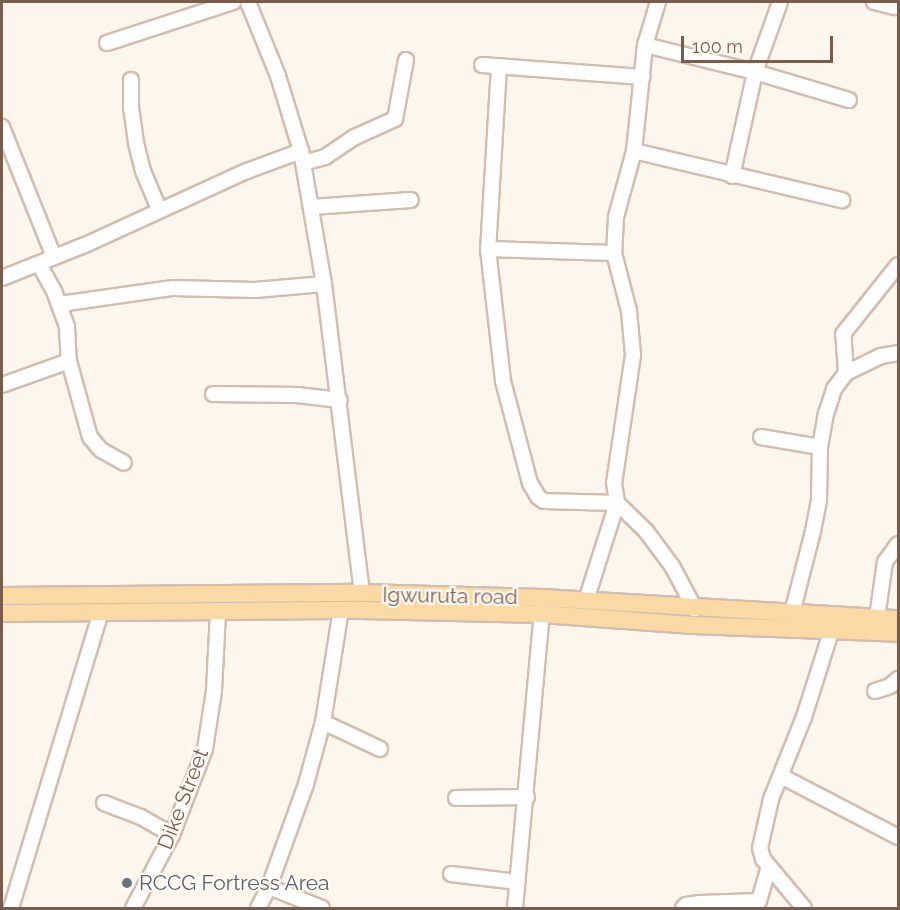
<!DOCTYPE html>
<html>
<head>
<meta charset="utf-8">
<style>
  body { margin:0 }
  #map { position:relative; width:900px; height:910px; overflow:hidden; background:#fdf6ec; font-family:Raleway,sans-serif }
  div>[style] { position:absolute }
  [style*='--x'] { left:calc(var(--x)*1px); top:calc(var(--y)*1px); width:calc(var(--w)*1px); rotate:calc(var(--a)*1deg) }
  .roads { filter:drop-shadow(2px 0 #d1beb0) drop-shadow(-2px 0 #d1beb0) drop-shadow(0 2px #d1beb0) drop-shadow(0 -2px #d1beb0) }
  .minor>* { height:14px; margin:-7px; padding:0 7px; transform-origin:7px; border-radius:7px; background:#fff }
  .major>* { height:16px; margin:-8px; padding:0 8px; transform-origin:8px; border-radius:8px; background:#fbd9a5 }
  .dots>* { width:16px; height:16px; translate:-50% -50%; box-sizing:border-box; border:3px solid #fffaf3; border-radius:50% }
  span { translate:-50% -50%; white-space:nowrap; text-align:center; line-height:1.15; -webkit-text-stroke:4.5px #fffaf3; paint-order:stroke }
  .street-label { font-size:21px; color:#7a5c4d }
  .worship-label { font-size:21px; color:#5b616d }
  .left { translate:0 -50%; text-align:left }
  .frame { position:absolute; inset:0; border:3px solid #7a5c4d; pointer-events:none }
  .scale { position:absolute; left:681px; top:36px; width:152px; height:27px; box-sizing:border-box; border:3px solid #7a5c4d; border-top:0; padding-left:8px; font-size:18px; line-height:21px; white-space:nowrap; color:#7a5c4d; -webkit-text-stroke:4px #fffaf3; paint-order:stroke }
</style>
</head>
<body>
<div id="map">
  <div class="roads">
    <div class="minor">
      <div style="--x:248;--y:2;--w:80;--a:67.9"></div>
      <div style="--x:278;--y:76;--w:78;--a:73"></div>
      <div style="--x:301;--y:151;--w:135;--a:80.2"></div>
      <div style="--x:324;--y:284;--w:311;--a:83"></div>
      <div style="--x:658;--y:2;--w:45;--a:106.8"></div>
      <div style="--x:645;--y:45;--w:107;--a:95.9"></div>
      <div style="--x:634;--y:151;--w:68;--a:105.3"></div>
      <div style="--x:616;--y:217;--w:36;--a:93"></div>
      <div style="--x:614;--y:253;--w:60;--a:75.5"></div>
      <div style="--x:629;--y:311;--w:44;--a:84.8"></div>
      <div style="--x:633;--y:355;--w:129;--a:98.4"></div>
      <div style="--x:614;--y:483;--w:20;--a:81"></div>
      <div style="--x:617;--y:503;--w:40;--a:44"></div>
      <div style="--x:646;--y:531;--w:44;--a:53.4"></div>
      <div style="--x:672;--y:566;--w:49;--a:61.9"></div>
      <div style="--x:874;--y:2;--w:21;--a:14"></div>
      <div style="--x:107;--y:43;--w:133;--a:-18"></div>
      <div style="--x:645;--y:45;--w:113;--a:13.8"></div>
      <div style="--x:755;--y:72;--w:98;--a:16.6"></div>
      <div style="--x:482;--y:65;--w:161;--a:4.3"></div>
      <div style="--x:499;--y:66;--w:183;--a:93.4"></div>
      <div style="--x:488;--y:249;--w:133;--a:83.5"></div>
      <div style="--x:503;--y:381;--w:106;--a:75.2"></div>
      <div style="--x:530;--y:483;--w:16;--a:60"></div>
      <div style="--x:538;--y:497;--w:7;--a:34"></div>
      <div style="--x:544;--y:501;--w:73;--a:1.6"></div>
      <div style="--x:617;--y:503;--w:103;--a:107.6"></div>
      <div style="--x:131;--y:80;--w:27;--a:90"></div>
      <div style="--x:131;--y:107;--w:36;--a:82"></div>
      <div style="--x:136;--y:143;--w:29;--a:76"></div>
      <div style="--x:143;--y:171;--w:41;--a:67.2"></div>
      <div style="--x:2;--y:127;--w:140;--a:68.2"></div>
      <div style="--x:634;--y:151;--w:214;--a:13.3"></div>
      <div style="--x:303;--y:163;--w:23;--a:-15"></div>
      <div style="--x:325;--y:157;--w:36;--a:-34"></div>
      <div style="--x:355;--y:137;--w:44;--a:-24.2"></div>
      <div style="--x:395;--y:119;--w:60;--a:-79.4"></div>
      <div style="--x:732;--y:176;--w:107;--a:-77.5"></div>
      <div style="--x:755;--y:72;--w:74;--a:-70.3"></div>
      <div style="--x:311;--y:207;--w:100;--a:-4"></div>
      <div style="--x:488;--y:249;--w:126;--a:1.8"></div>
      <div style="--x:39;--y:264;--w:31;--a:61"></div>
      <div style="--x:54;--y:291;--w:38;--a:70"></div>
      <div style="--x:67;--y:327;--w:34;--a:87"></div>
      <div style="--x:69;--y:361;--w:79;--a:74.6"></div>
      <div style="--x:90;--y:437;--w:17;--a:50"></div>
      <div style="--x:101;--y:450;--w:26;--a:29"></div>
      <div style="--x:2;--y:278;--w:89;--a:-21.7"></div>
      <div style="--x:85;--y:245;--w:178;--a:-24.6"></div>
      <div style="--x:247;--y:171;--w:58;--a:-20.3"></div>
      <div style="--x:60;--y:304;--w:114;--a:-8.1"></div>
      <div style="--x:173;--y:288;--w:82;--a:1.4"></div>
      <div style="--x:255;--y:290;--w:69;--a:-5"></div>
      <div style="--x:846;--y:373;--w:39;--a:-94"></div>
      <div style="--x:843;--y:334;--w:88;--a:-51.4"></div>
      <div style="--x:2;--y:385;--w:71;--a:-19.7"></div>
      <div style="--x:213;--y:394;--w:84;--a:0.7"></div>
      <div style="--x:297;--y:395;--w:43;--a:6.6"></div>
      <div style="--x:761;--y:437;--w:60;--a:9.6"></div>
      <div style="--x:792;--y:613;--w:85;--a:-75.6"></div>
      <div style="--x:813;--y:531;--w:32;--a:-79"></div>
      <div style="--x:819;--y:500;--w:53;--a:-88.9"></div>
      <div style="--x:820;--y:447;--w:34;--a:-80"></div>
      <div style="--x:826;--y:414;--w:26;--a:-72"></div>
      <div style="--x:834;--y:389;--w:20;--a:-53"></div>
      <div style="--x:846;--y:373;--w:39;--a:-26"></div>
      <div style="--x:881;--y:356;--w:17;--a:-10"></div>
      <div style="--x:877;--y:618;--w:57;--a:-81.9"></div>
      <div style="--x:885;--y:562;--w:22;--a:-54"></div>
      <div style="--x:875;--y:691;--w:16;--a:-18"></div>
      <div style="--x:890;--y:686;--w:11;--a:-41"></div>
      <div style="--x:323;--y:722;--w:63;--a:25.3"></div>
      <div style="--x:781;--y:776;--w:132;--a:27.5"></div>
      <div style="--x:456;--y:798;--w:71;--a:-0.8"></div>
      <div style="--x:104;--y:803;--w:40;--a:21"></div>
      <div style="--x:141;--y:817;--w:36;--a:30"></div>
      <div style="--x:451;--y:874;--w:67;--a:6.8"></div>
      <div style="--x:269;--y:887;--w:57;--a:21.6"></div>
      <div style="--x:11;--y:908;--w:309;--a:-73.1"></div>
      <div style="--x:133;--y:908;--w:83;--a:-61.9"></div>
      <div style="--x:172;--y:835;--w:92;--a:-69"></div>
      <div style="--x:205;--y:749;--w:59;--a:-81.2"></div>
      <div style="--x:214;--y:691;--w:80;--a:-87.1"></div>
      <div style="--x:258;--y:908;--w:24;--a:-62"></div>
      <div style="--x:269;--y:887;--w:109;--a:-70.2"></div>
      <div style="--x:306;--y:784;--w:64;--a:-74.7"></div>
      <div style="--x:323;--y:722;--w:113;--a:-80.9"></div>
      <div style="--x:515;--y:908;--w:295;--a:-84.8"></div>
      <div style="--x:683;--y:908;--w:4;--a:-45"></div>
      <div style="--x:686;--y:905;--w:14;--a:-8"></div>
      <div style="--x:700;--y:903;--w:59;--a:-1.9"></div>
      <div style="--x:759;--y:901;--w:36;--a:-74"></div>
      <div style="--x:804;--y:908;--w:64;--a:-129.9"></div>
      <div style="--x:763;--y:859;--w:11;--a:-105"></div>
      <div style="--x:760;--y:848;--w:50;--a:-77.3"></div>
      <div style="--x:771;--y:799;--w:88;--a:-68.1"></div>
      <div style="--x:804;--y:717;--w:89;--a:-72.4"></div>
    </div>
    <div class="major">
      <div style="--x:2;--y:596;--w:360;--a:-0.5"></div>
      <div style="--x:362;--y:593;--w:181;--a:1.6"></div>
      <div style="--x:543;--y:598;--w:356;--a:3.4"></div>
      <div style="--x:2;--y:613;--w:360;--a:-0.5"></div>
      <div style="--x:362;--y:610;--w:180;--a:1.3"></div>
      <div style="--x:542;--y:614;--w:151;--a:4.2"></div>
      <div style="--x:693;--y:625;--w:205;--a:2.2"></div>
    </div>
  </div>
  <div class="dots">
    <div style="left:127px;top:883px;background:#6b7280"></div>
  </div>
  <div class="street-label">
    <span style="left:450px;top:596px;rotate:1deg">Igwuruta road</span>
    <span style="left:183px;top:799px;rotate:-69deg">Dike Street</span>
  </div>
  <div class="worship-label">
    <span class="left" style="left:139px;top:883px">RCCG Fortress Area</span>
  </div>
  <div class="frame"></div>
  <div class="scale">100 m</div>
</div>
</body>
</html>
